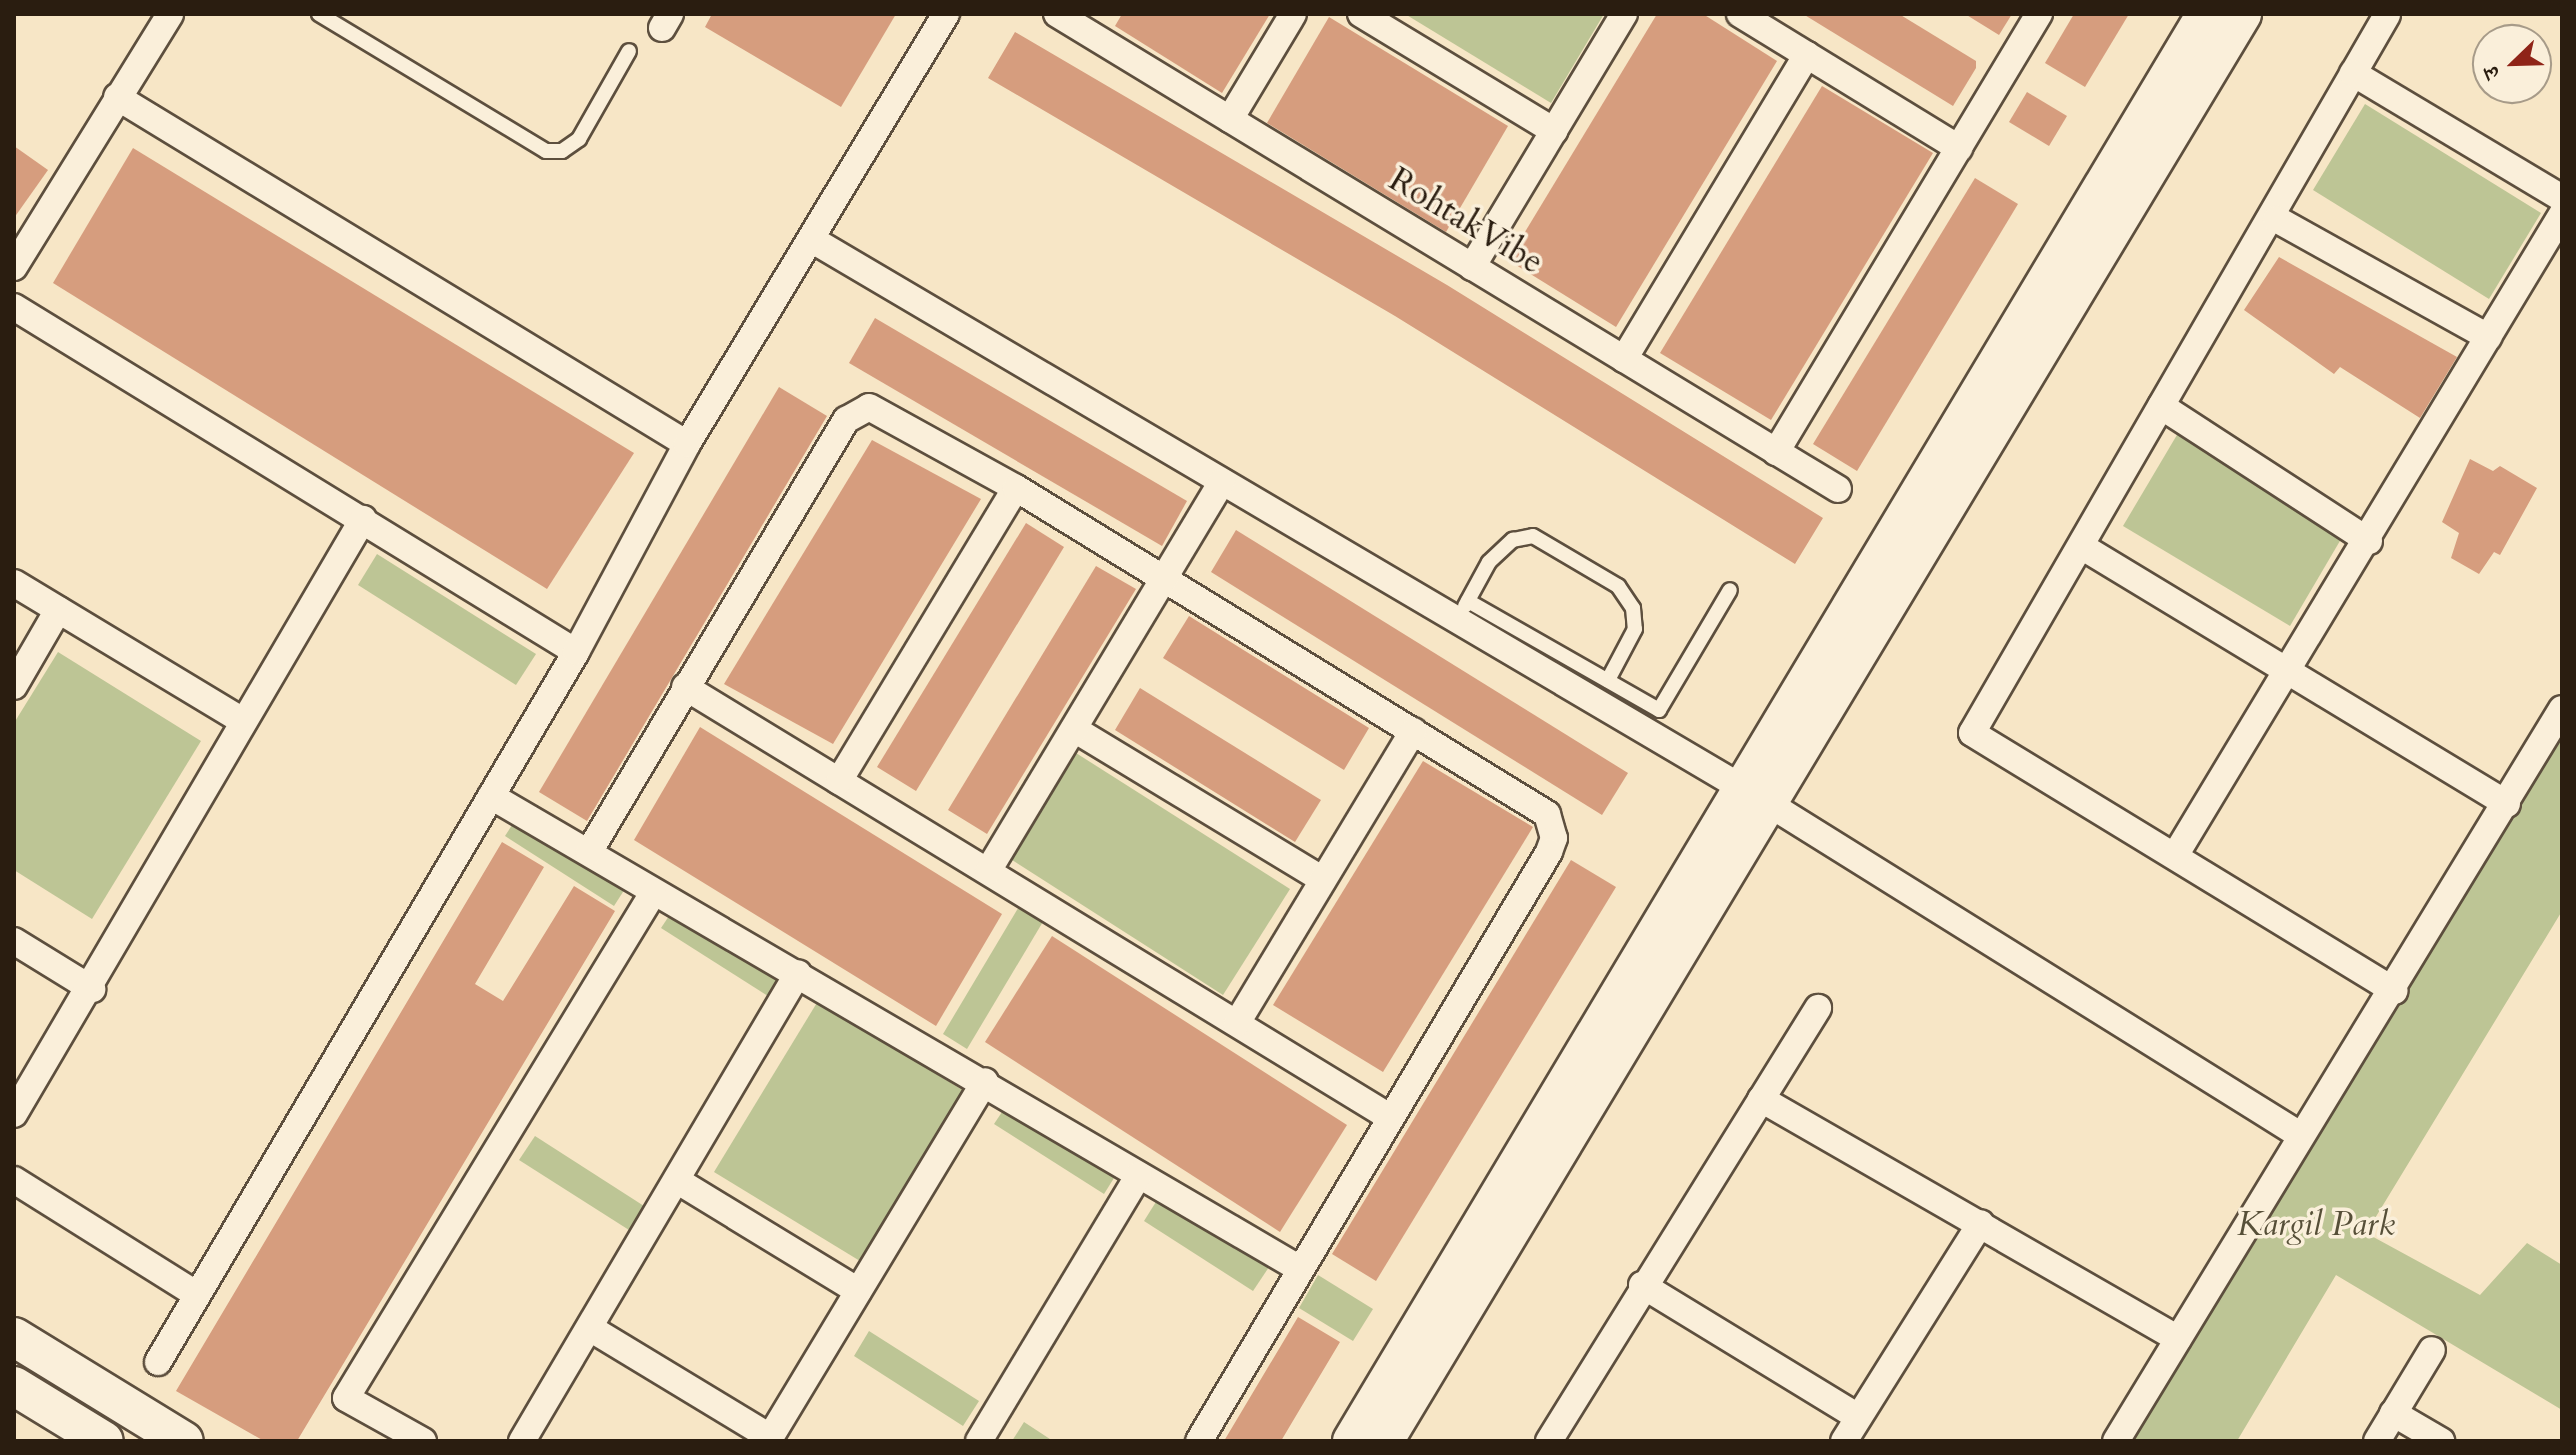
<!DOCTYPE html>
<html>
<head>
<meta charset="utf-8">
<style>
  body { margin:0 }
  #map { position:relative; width:2576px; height:1455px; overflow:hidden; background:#f7e6c6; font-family:Cardo,"Noto Serif Devanagari",serif }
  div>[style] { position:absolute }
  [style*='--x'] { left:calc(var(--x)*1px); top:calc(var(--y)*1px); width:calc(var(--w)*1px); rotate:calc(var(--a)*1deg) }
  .green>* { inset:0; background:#bdc595 }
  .building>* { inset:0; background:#d69d7e }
  .roads { filter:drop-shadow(2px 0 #5d4f3e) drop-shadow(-2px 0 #5d4f3e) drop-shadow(0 2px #5d4f3e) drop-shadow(0 -2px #5d4f3e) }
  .service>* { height:14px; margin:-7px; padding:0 7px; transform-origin:7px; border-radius:7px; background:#faefda }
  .minor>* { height:26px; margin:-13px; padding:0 13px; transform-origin:13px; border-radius:13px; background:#faefda }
  .secondary>* { height:38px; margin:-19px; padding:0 19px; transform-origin:19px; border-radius:19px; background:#faefda }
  span { translate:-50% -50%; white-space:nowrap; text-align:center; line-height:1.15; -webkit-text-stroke:7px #faefda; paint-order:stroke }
  .street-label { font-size:34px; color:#2a1d10 }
  .park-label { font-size:34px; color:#564f38; font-style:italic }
  .frame { position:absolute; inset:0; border:16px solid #2a1d10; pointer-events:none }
  .north { position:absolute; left:2472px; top:24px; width:80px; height:80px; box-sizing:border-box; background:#faefda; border:2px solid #a79b89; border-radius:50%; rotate:247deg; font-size:22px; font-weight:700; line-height:32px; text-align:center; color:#2a1d10 }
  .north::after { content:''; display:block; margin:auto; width:28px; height:36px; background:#8f2418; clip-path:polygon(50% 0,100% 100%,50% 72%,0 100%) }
</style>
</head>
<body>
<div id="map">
  <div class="green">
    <div style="clip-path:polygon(1405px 14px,1604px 14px,1551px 103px)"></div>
    <div style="clip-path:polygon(2365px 104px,2541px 213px,2489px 299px,2313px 190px)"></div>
    <div style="clip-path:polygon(2187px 418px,2354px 517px,2290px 626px,2123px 526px)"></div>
    <div style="clip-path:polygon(377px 554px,536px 654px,516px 685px,358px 585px)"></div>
    <div style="clip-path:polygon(58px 652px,201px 741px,92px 919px,14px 870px,14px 723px)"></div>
    <div style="clip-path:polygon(2562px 729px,2562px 911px,2366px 1233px,2480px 1295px,2527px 1243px,2562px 1265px,2562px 1410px,2336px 1275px,2237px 1441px,2122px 1441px)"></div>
    <div style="clip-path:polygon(1076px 753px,1290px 889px,1223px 995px,1009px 858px)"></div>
    <div style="clip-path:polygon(521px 811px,630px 881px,614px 906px,505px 836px)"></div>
    <div style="clip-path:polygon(677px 904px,786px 974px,771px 998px,661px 928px)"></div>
    <div style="clip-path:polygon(1020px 905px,1044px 920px,967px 1049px,943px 1034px)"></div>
    <div style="clip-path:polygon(818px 1001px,964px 1091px,860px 1261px,714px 1172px)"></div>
    <div style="clip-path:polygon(1010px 1100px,1119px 1170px,1104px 1194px,994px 1124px)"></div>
    <div style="clip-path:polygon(535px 1136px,644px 1206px,629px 1230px,519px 1160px)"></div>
    <div style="clip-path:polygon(1159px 1197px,1269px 1267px,1253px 1291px,1144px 1221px)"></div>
    <div style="clip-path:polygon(1318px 1275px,1373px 1309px,1353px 1341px,1299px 1308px)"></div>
    <div style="clip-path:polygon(869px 1331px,979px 1401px,963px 1426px,854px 1356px)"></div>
    <div style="clip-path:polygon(1024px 1422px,1053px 1441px,1012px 1441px)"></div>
  </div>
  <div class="building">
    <div style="clip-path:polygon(712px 14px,896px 14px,841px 107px,705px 27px)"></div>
    <div style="clip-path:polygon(1122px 14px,1270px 14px,1222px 93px,1115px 26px)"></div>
    <div style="clip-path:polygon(1657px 14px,1703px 14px,1777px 61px,1616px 327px,1508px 260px)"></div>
    <div style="clip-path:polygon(1803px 14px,1899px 14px,1976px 61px,1976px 68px,1953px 106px)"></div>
    <div style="clip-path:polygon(1965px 14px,2012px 14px,1999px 35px)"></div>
    <div style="clip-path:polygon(2074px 14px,2129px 14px,2085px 87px,2045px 63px)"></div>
    <div style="clip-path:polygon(1329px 17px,1508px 126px,1446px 232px,1267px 123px)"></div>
    <div style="clip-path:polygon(1015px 32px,1447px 285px,1823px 518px,1795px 564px,1395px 316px,988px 78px)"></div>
    <div style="clip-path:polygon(1822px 86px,1933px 153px,1771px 420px,1660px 353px)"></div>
    <div style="clip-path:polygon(2027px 92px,2067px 116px,2049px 146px,2009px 122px)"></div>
    <div style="clip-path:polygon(14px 146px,48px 170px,14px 218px)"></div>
    <div style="clip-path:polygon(133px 148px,634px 453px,547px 589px,53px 283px)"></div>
    <div style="clip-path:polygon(1975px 178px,2018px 204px,1857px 471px,1813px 444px)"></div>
    <div style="clip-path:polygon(2279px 257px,2457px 357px,2420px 418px,2340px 367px,2334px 374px,2244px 310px)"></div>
    <div style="clip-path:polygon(875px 318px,1187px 501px,1162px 546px,849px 363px)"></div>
    <div style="clip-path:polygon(779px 387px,827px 416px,587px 821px,539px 792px)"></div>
    <div style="clip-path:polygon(872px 440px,981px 499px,833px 744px,724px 684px)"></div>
    <div style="clip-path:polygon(2470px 459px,2493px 471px,2500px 466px,2537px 488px,2500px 555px,2494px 552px,2479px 574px,2451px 558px,2459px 533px,2442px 522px)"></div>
    <div style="clip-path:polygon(1026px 523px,1064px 547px,916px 791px,877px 767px)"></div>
    <div style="clip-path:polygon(1236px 530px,1628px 773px,1602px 815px,1211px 572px)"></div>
    <div style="clip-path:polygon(1096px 566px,1136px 589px,987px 834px,948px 810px)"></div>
    <div style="clip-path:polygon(1189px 616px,1369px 728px,1344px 770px,1163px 658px)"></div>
    <div style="clip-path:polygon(1140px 688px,1321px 800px,1295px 842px,1115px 730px)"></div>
    <div style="clip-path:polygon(700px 727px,1002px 914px,936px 1026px,634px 840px)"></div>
    <div style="clip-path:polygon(1423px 761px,1533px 827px,1383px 1072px,1273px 1005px)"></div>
    <div style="clip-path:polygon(502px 842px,544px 867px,475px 984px,503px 1001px,574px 886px,615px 911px,297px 1441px,264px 1441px,176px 1391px)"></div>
    <div style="clip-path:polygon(1571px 860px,1616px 887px,1376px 1281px,1332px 1254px)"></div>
    <div style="clip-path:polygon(1052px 936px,1347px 1125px,1280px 1232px,985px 1042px)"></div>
    <div style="clip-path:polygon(1298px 1317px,1340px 1342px,1303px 1404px,1281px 1441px,1224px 1441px)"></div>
  </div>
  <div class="roads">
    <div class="service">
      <div style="--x:319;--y:14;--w:265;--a:31.1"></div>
      <div style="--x:546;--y:151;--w:16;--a:0"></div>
      <div style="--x:562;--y:151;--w:21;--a:-35"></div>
      <div style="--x:579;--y:139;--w:101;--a:-60.4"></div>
      <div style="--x:1468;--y:601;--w:220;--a:29.7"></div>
      <div style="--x:1659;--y:710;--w:139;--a:-59.4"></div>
      <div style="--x:1465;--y:606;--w:50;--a:-61.4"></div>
      <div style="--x:1489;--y:562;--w:33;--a:-43"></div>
      <div style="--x:1513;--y:540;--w:20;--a:-11"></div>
      <div style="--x:1533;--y:536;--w:99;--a:30.5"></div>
      <div style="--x:1618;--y:586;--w:27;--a:56"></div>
      <div style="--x:1633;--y:608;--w:21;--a:85"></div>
      <div style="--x:1635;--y:629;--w:58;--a:117.9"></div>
    </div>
    <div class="minor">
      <div style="--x:1057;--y:14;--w:914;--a:31.31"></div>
      <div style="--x:1361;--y:14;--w:226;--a:31.2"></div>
      <div style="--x:1740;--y:14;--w:257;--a:31.5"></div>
      <div style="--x:2387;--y:15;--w:829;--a:120.03"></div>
      <div style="--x:1972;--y:733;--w:495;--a:31.4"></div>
      <div style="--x:662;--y:28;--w:16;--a:-60"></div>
      <div style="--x:2353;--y:73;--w:244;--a:30.9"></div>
      <div style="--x:117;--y:97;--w:667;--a:31.33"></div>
      <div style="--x:1230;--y:119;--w:122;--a:-59"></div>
      <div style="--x:2276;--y:219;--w:243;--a:29.1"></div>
      <div style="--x:811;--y:239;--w:1109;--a:30.52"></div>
      <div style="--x:1766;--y:802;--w:629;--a:31.95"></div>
      <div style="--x:14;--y:267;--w:297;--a:-58.3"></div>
      <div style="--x:1472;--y:267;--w:295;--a:-59"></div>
      <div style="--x:14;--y:307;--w:659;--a:31.54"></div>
      <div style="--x:1624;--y:359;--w:355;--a:-59"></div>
      <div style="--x:2161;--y:406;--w:248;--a:33"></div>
      <div style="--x:1776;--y:452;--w:511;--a:-59.02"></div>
      <div style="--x:2081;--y:546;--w:498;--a:31.2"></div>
      <div style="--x:14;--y:583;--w:267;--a:31.1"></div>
      <div style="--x:14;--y:686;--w:88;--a:-59.9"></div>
      <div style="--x:685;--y:687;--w:827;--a:31.4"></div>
      <div style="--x:1074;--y:729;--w:291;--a:31.2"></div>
      <div style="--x:839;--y:781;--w:342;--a:-58.9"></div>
      <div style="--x:491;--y:796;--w:937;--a:30.31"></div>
      <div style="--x:589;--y:852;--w:503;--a:-59.25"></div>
      <div style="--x:846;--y:420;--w:26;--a:-29"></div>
      <div style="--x:869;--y:407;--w:168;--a:28.9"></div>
      <div style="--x:1016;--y:488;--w:623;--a:31.55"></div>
      <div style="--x:1547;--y:814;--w:25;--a:74"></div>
      <div style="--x:1554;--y:838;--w:15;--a:110"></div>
      <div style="--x:1549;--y:852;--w:685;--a:120.72"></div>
      <div style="--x:2176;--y:854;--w:747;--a:-58.9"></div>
      <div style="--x:988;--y:871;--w:454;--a:-59"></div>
      <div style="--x:14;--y:941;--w:92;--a:31.6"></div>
      <div style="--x:1237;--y:1023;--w:341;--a:-58.9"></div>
      <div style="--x:1761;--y:1099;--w:481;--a:29.9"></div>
      <div style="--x:14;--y:1114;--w:690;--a:-59.61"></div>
      <div style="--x:14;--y:1180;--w:213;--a:32.1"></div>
      <div style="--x:678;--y:1181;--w:211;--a:31.4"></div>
      <div style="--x:1642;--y:1285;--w:253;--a:31.4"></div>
      <div style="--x:590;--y:1328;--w:210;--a:31.2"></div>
      <div style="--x:158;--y:1362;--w:824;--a:-59.51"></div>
      <div style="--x:576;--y:652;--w:236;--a:-61.9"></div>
      <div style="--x:687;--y:444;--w:502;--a:-58.94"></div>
      <div style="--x:2393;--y:1413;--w:56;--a:30.3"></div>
      <div style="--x:423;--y:1441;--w:88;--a:-150.8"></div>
      <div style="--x:346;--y:1398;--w:591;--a:-58.7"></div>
      <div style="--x:522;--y:1441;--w:543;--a:-59.47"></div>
      <div style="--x:768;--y:1441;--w:420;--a:-58.9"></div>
      <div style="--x:979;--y:1441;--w:310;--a:-59"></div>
      <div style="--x:1549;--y:1441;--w:510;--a:-58.15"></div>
      <div style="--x:1844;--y:1441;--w:257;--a:-57.9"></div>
      <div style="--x:2116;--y:1441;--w:857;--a:-58.65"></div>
      <div style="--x:2377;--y:1441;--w:106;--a:-58.9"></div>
    </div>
    <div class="secondary">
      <div style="--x:14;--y:1337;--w:199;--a:31.5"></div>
      <div style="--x:14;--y:1386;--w:105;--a:31.4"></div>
      <div style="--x:1352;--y:1441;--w:1663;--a:-59.1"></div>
      <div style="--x:1384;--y:1441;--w:1665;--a:-58.98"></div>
    </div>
  </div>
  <div class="street-label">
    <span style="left:1466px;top:221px;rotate:31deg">RohtakVibe</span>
  </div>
  <div class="park-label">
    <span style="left:2316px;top:1225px">Kargil Park</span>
  </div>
  <div class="frame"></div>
  <div class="north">उ</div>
</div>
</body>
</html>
